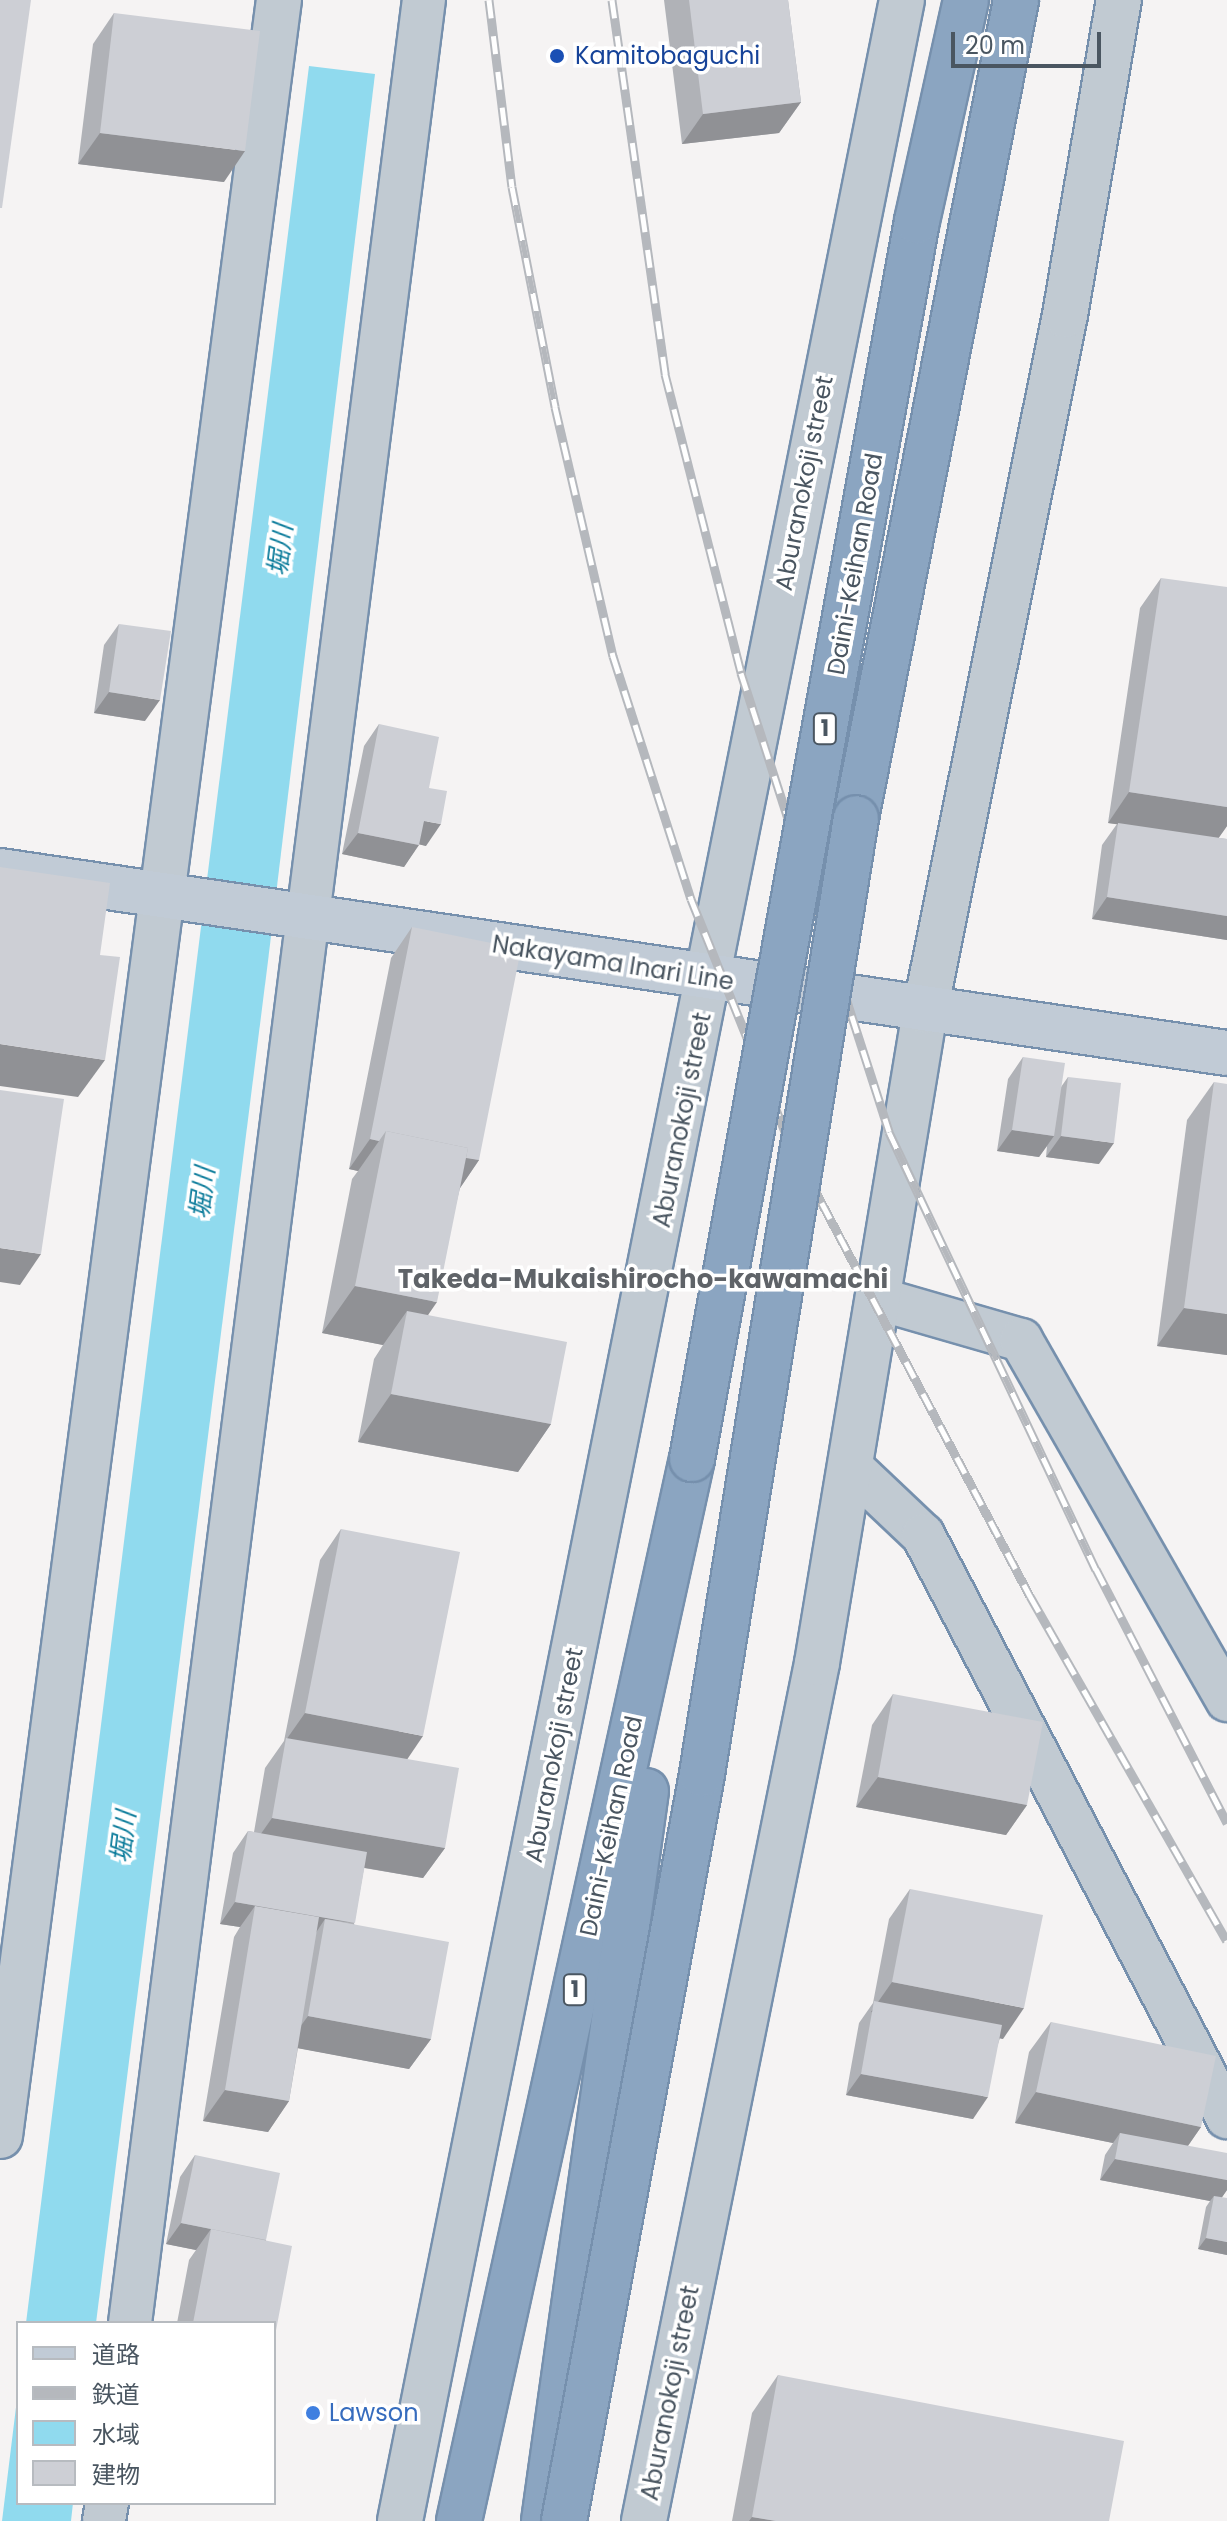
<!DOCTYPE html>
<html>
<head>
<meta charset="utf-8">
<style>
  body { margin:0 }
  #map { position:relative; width:1227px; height:2521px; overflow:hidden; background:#f5f3f3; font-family:Poppins,"Noto Sans JP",sans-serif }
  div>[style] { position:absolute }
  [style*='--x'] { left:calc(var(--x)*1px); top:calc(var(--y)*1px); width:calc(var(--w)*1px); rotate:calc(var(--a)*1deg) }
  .water>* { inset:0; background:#90daee }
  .roads { filter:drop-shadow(2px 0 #7690ad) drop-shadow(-2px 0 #7690ad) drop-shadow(0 2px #7690ad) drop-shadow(0 -2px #7690ad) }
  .minor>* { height:42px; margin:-21px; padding:0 21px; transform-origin:21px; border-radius:21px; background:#c1cad2 }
  .tertiary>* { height:44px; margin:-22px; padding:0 22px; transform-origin:22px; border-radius:22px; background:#c1cad2 }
  .secondary>* { height:44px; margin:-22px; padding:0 22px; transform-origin:22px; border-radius:22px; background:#c1cbd6 }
  .motorway>* { height:44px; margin:-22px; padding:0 22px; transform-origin:22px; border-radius:22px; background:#8ba5c1 }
  .rail>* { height:9px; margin-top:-4.5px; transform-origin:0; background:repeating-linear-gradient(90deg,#fff 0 18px,#b5b8bd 0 36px); box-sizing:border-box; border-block:2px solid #b5b8bd }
  .bridges { filter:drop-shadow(2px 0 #7690ad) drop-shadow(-2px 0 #7690ad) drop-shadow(0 2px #7690ad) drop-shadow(0 -2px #7690ad) }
  .motorway-bridge>* { height:44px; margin:-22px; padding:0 22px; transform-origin:22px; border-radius:22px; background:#8ba5c1 }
  .wall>* { inset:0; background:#b0b2b7 }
  .shaded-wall>* { inset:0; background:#909195 }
  .building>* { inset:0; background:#cdcfd5 }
  .dots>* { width:22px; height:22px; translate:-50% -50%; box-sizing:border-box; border:4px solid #fff; border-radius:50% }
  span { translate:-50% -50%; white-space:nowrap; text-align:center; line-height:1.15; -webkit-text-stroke:7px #fff; paint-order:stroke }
  .shield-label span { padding:2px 6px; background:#fff; border:2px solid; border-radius:6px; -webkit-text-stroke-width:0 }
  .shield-label { font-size:22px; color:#4a5661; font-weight:700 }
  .transit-label { font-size:24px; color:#164399 }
  .left { translate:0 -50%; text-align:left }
  .street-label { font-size:24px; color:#4a5661 }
  .shop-label { font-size:24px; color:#366cbe }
  .water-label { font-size:26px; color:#0c7c9b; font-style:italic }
  .neighbourhood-label { font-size:26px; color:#5f6368; font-weight:700 }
  .legend { position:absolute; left:16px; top:2321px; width:260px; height:184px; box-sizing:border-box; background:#fff; border:2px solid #b7bbc0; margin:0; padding:10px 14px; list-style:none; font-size:24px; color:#4a5661 }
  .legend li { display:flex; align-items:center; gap:16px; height:40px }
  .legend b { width:40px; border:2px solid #b7bbc0 }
  .scale { position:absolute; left:951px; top:32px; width:150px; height:36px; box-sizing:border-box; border:4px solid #4a5661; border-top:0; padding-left:10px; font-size:24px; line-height:28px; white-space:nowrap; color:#4a5661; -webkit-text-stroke:6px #fff; paint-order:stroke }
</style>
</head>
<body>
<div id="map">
  <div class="water">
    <div style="clip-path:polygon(309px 66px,375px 74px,268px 961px,96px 2323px,26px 2323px)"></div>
    <div style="clip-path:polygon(18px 2391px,18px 2503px,73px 2503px,71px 2521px,2px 2521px)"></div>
  </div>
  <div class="roads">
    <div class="minor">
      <div style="--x:879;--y:1299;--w:148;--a:16.1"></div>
      <div style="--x:1021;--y:1340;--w:415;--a:60.2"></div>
      <div style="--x:851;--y:1467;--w:99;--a:43.4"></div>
      <div style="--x:923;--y:1535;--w:657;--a:62.42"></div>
      <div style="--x:130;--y:2323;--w:2342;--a:-82.79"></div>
      <div style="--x:104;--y:2521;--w:18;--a:-81"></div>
    </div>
    <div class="tertiary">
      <div style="--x:0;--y:2136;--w:2154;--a:-82.56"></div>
      <div style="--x:400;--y:2521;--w:2570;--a:-78.74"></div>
      <div style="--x:644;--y:2521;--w:875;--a:-78.6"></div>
      <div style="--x:817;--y:1663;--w:661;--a:-80.59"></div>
      <div style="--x:925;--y:1011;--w:710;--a:-78.63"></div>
      <div style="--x:1065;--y:315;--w:320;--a:-80.3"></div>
    </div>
    <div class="secondary">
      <div style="--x:0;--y:871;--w:1240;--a:8.44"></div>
    </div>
    <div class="motorway">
      <div style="--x:856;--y:818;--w:834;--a:-78.93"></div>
      <div style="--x:459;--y:2521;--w:1087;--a:-77.63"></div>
      <div style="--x:544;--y:2521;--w:737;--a:-82.05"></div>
    </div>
  </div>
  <div class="rail">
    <div style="--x:489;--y:0;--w:188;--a:83"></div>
    <div style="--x:512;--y:187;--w:224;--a:78.9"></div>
    <div style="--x:555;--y:407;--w:256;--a:76.9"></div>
    <div style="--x:613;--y:656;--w:255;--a:72.2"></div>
    <div style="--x:691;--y:899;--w:259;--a:68"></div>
    <div style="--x:788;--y:1139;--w:517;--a:62.1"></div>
    <div style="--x:1030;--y:1596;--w:397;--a:60.3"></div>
    <div style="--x:612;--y:0;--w:378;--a:81.9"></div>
    <div style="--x:665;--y:374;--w:309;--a:75.7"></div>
    <div style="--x:741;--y:673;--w:482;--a:72.1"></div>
    <div style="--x:889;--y:1132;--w:484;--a:64.7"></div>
    <div style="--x:1096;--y:1569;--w:286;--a:62.7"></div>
  </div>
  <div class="bridges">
    <div class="motorway-bridge">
      <div style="--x:692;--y:1459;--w:1258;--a:-79.7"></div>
      <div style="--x:917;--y:221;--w:226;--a:-77.5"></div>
      <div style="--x:564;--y:2521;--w:760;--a:-79.53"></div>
      <div style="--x:702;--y:1774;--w:968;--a:-80.85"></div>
    </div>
  </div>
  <div class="wall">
    <div style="clip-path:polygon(664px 0,788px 0,801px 102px,779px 133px,682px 144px)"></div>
    <div style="clip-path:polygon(114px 13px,224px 182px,78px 164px,93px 44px)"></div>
    <div style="clip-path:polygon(1161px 578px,1227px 807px,1227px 826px,1218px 838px,1227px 839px,1227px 940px,1092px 919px,1102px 845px,1117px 824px,1108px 823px,1140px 608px)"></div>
    <div style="clip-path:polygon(119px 624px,145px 721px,94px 713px,104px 645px)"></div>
    <div style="clip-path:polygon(379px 724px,429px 788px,426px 846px,419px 844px,404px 867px,342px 854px,364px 746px)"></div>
    <div style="clip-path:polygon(412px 927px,479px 1160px,460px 1188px,428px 1315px,551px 1424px,518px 1472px,358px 1442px,374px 1359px,383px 1345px,322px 1333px,352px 1179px,358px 1171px,349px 1169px,391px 958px)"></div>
    <div style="clip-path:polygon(1023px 1057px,1061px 1087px,1068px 1077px,1099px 1164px,1046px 1157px,1047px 1146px,1039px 1157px,997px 1151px,1008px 1079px)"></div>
    <div style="clip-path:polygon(1214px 1082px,1227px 1355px,1157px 1346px,1187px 1120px)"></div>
    <div style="clip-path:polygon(341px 1529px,407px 1759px,445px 1848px,423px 1878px,364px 1868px,354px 1924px,431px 2039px,409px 2069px,298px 2048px,289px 2101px,268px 2132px,203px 2121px,234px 1937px,240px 1927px,220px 1924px,233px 1853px,248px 1831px,254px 1832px,265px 1768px,284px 1741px,320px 1560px)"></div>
    <div style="clip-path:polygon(893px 1694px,1027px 1805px,1006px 1835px,856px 1807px,872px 1725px)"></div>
    <div style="clip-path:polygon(910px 1889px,1003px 2039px,1000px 2038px,973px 2119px,846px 2095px,859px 2023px,873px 2003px,889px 1919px)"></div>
    <div style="clip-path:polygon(1051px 2022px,1201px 2127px,1188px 2146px,1227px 2180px,1227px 2190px,1222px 2197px,1227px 2255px,1198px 2249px,1206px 2207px,1210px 2201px,1100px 2180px,1105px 2155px,1113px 2143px,1015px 2123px,1029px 2052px)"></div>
    <div style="clip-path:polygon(195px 2155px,266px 2240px,274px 2323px,177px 2323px,189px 2260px,196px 2250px,166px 2244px,180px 2177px)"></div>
    <div style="clip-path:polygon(778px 2375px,1109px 2521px,732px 2521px,752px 2413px)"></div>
  </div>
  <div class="shaded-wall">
    <div style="clip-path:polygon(801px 102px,779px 133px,682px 144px,703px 114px)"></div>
    <div style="clip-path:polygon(100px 133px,245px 151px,224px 182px,78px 164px)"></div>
    <div style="clip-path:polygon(109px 692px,160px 700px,145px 721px,94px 713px)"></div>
    <div style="clip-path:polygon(1129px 792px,1227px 807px,1227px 826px,1218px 839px,1108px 823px)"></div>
    <div style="clip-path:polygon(424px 821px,441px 824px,426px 846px,409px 842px)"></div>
    <div style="clip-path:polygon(358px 833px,419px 845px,404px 867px,342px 854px)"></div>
    <div style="clip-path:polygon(1107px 897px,1227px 916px,1227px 940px,1092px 919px)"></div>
    <div style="clip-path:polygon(0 1044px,105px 1060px,78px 1097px,0 1086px)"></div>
    <div style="clip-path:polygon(1012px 1130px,1054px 1136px,1039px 1157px,997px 1151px)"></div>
    <div style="clip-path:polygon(1061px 1136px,1114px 1143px,1099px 1164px,1046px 1157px)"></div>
    <div style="clip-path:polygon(370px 1139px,379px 1141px,358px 1171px,349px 1169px)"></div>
    <div style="clip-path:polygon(384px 1142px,479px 1160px,458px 1191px)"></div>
    <div style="clip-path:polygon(0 1248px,41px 1254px,20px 1285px,0 1282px)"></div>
    <div style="clip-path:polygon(355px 1286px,437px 1302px,404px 1350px,407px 1311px,383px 1345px,322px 1333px)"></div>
    <div style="clip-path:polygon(1184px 1308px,1227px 1314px,1227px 1355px,1157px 1346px)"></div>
    <div style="clip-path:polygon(391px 1394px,551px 1424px,518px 1472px,358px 1442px)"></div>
    <div style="clip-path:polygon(305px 1713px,423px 1736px,402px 1767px,286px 1740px)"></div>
    <div style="clip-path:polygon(878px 1777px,1027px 1805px,1006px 1835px,856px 1807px)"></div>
    <div style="clip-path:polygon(272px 1818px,445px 1848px,423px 1878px,251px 1848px)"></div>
    <div style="clip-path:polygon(235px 1902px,355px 1923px,325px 1919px,311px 1940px,255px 1906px,240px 1927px,220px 1924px)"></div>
    <div style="clip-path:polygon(892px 1982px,1024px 2008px,1003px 2039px,871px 2012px)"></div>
    <div style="clip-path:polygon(308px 2016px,431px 2039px,409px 2069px,286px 2046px)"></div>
    <div style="clip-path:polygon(861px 2074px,988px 2097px,973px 2119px,846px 2095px)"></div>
    <div style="clip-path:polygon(225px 2090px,289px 2101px,268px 2132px,203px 2121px)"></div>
    <div style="clip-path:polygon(1036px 2092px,1201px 2127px,1180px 2157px,1120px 2133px,1113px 2143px,1015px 2123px)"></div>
    <div style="clip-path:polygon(1115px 2159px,1227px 2180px,1227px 2190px,1218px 2203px,1214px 2196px,1210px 2201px,1100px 2180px)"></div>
    <div style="clip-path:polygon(181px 2223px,266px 2240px,211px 2229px,196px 2250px,166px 2244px)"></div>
    <div style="clip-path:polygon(1206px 2238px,1227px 2242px,1227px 2255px,1198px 2249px)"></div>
    <div style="clip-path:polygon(752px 2517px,776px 2521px,749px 2521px)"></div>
  </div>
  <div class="building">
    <div style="clip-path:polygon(0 0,31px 0,2px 208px,0 208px)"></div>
    <div style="clip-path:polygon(689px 0,788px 0,801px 102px,703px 114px)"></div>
    <div style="clip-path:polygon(114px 13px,260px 31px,245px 151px,100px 133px)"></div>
    <div style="clip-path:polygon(1161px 578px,1227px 587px,1227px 807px,1129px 792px)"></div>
    <div style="clip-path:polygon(119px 624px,171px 631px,160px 700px,109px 692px)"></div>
    <div style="clip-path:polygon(379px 724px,439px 737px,429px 788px,447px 791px,441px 824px,424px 821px,419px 845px,358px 833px)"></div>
    <div style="clip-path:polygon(1118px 823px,1227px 839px,1227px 916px,1107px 897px)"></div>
    <div style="clip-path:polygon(0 867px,110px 883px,100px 955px,120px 957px,105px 1060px,0 1044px)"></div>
    <div style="clip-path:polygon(412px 927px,521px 949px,479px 1160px,466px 1158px,468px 1148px,386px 1131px,379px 1141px,370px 1139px)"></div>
    <div style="clip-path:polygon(1023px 1057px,1065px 1063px,1054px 1136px,1012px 1130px)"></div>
    <div style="clip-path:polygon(1068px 1077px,1121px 1083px,1114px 1143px,1061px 1136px)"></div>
    <div style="clip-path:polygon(1214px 1082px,1227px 1084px,1227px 1314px,1184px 1308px)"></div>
    <div style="clip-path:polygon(0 1090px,64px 1099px,41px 1254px,0 1248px)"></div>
    <div style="clip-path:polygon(386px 1131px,468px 1148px,437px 1302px,355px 1286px)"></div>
    <div style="clip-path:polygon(407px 1311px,567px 1342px,551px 1424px,391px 1394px)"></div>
    <div style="clip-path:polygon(341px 1529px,460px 1552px,423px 1736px,305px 1713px)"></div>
    <div style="clip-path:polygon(893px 1694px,1043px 1722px,1027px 1805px,878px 1777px)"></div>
    <div style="clip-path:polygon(286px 1738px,459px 1768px,445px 1848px,272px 1818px)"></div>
    <div style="clip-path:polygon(248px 1831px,367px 1852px,355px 1923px,235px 1902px)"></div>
    <div style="clip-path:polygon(910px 1889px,1043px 1915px,1024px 2008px,892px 1982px)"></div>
    <div style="clip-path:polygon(255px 1906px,319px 1917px,289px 2101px,225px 2090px)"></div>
    <div style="clip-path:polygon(325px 1919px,449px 1942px,431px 2039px,308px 2016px)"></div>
    <div style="clip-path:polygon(874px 2001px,1002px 2025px,988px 2097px,861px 2074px)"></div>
    <div style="clip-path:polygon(1051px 2022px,1216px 2056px,1201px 2127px,1036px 2092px)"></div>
    <div style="clip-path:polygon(1120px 2133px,1227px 2153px,1227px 2180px,1115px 2159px)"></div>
    <div style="clip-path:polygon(195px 2155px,280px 2173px,266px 2240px,181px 2223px)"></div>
    <div style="clip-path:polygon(1214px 2196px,1227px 2198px,1227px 2242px,1206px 2238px)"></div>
    <div style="clip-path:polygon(211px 2229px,292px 2246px,274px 2341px,274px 2323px,193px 2323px)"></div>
    <div style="clip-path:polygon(778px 2375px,1124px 2441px,1109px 2521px,776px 2521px,752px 2517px)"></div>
  </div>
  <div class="dots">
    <div style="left:557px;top:56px;background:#1a4fb4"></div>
    <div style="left:313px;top:2413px;background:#3f7fe0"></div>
  </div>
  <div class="shield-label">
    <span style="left:825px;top:729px">1</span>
    <span style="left:575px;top:1990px">1</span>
  </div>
  <div class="transit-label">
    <span class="left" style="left:575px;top:56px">Kamitobaguchi</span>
  </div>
  <div class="street-label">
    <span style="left:804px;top:483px;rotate:-79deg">Aburanokoji street</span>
    <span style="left:855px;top:564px;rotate:-80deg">Daini-Keihan Road</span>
    <span style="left:613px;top:963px;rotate:9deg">Nakayama Inari Line</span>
    <span style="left:682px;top:1120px;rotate:-79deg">Aburanokoji street</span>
    <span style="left:554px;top:1755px;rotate:-79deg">Aburanokoji street</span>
    <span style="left:611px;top:1826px;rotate:-78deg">Daini-Keihan Road</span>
    <span style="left:670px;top:2393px;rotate:-79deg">Aburanokoji street</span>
  </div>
  <div class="shop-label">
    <span class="left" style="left:329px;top:2413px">Lawson</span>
  </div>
  <div class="water-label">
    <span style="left:281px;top:550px;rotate:-83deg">堀川</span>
    <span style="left:203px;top:1193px;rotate:-83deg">堀川</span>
    <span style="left:124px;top:1837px;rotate:-83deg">堀川</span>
  </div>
  <div class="neighbourhood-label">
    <span style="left:643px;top:1280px">Takeda-Mukaishirocho-kawamachi</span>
  </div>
  <ul class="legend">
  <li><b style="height:10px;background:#c1cbd6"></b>道路</li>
  <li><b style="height:10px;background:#b5b8bd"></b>鉄道</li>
  <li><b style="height:22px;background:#90daee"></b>水域</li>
  <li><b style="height:22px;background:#cdcfd5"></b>建物</li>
  </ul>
  <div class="scale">20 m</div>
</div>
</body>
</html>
